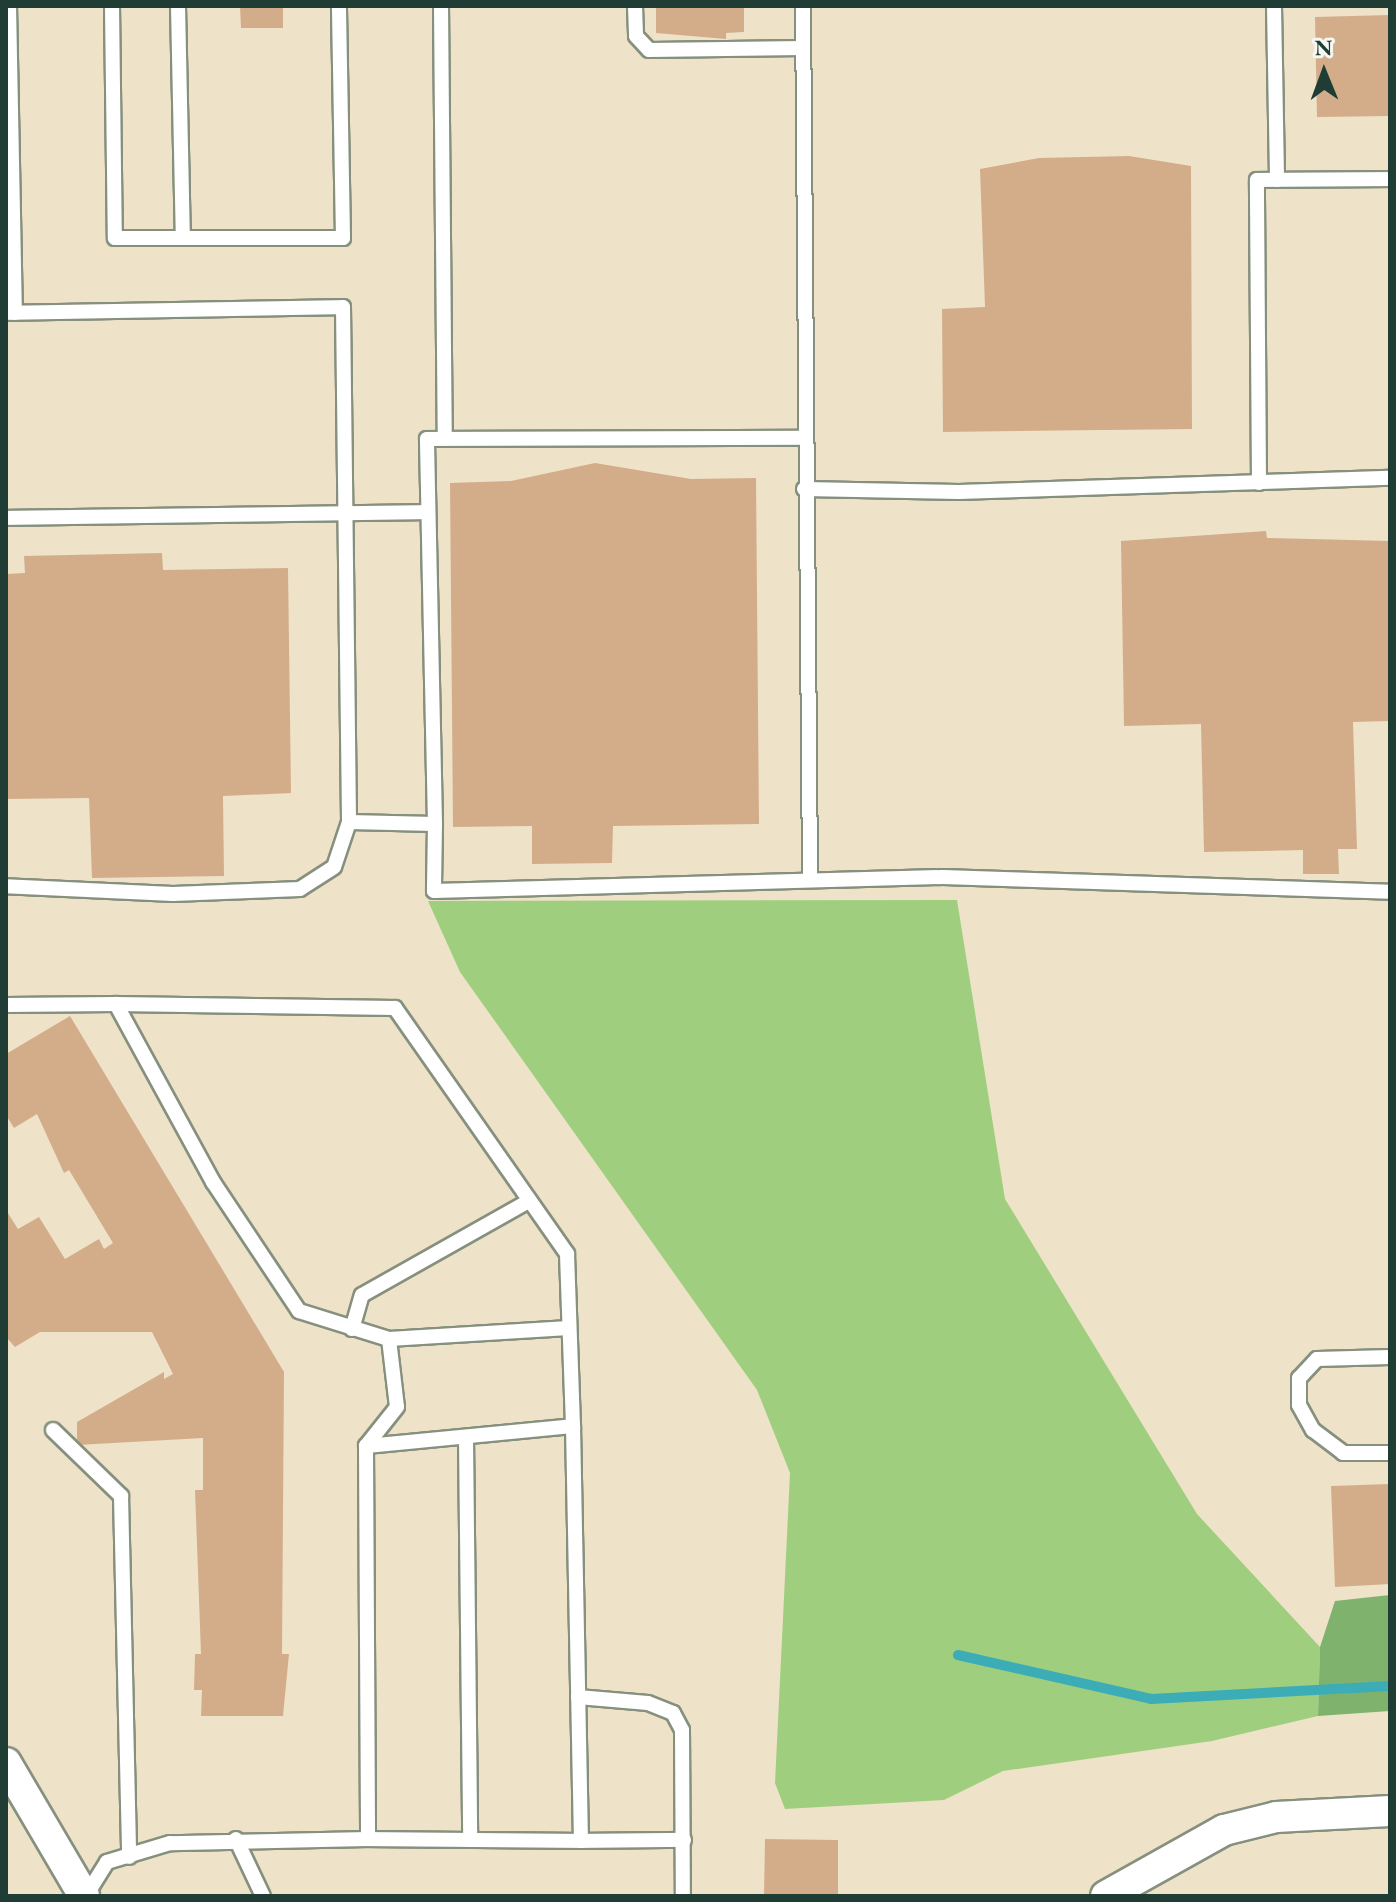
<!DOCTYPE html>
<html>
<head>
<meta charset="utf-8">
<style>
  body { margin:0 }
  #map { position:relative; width:1396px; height:1902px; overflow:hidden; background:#eee3c8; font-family:"EB Garamond",serif }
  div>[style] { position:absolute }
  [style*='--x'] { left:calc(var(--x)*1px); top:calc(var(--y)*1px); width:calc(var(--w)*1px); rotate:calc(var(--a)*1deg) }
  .green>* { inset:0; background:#9fcf7e }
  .forest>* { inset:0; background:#7fb26d }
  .stream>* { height:10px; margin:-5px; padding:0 5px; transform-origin:5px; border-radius:5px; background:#3cadb6 }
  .building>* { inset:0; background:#d3ad8a }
  .roads { filter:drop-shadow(2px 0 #86907e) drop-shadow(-2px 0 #86907e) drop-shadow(0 2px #86907e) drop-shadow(0 -2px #86907e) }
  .service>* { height:14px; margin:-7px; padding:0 7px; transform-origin:7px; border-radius:7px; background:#fff }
  .minor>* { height:30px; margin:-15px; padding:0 15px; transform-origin:15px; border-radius:15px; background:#fff }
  span { translate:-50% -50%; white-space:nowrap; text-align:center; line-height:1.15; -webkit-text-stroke:8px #f6f6f2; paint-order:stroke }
  .frame { position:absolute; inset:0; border:8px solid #1f3d34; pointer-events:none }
  .north { position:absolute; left:1284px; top:32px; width:80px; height:80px; -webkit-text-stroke:6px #f6f6f2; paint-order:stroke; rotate:359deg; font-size:22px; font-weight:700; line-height:32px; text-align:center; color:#1f3d34 }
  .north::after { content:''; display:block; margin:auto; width:28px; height:36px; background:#1f3d34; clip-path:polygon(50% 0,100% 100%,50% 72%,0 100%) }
</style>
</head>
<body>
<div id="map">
  <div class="green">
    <div style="clip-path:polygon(957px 900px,1005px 1199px,1197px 1514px,1320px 1647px,1318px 1716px,1212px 1741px,1003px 1771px,944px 1800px,785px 1809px,775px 1783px,790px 1473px,757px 1390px,460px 972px,428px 901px)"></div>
  </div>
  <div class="forest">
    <div style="clip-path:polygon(1390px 1595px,1390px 1711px,1318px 1716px,1320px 1647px,1335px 1601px)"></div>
  </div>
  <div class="stream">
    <div style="--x:958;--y:1655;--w:198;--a:12.8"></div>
    <div style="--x:1151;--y:1699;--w:239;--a:-3.1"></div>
  </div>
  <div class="building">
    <div style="clip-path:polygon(240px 6px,283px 6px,283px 28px,241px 28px)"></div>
    <div style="clip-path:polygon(656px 6px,744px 6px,744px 32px,726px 33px,726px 39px,656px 33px)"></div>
    <div style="clip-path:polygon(1390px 15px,1390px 116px,1317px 117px,1315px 17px)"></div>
    <div style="clip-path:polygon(1129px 156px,1191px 166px,1192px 429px,943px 432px,942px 309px,985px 307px,980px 169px,1039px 158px)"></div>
    <div style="clip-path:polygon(595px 463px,691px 479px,756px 478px,759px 824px,613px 826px,612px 863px,532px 864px,532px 826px,453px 827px,450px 483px,511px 481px)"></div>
    <div style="clip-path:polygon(1266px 531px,1267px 538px,1390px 541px,1390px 721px,1353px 722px,1357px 849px,1338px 849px,1339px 874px,1303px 874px,1303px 850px,1204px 852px,1201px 724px,1124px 726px,1121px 541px)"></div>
    <div style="clip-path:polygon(162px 553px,163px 570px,288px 568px,291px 793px,223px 796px,224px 876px,92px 878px,89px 798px,6px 799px,6px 574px,25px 573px,24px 556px)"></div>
    <div style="clip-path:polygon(70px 1016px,284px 1372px,282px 1654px,289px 1654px,283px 1716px,201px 1716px,202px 1690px,194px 1690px,195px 1654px,201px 1654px,195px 1490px,203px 1490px,203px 1438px,77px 1445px,77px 1422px,164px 1372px,164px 1379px,173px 1374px,152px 1332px,40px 1332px,15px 1347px,6px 1337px,6px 1210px,18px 1229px,39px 1217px,65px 1259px,99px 1239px,104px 1249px,113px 1243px,69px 1170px,64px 1173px,37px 1114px,14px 1128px,6px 1115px,6px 1054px)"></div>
    <div style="clip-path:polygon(1390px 1484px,1390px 1584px,1335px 1587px,1331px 1486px)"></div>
    <div style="clip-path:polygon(765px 1839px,838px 1840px,838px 1896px,764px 1896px)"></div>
  </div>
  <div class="roads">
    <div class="service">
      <div style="--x:9;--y:6;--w:307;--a:88.9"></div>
      <div style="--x:112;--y:6;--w:232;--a:89.3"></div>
      <div style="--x:115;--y:238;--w:68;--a:0"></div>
      <div style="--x:178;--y:6;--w:232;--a:88.8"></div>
      <div style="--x:183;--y:238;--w:160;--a:0"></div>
      <div style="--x:343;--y:238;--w:232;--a:-91"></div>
      <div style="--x:441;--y:6;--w:432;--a:89.5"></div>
      <div style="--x:635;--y:6;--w:30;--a:88"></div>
      <div style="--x:636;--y:36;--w:19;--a:47"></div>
      <div style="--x:649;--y:50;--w:154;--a:-0.7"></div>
      <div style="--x:803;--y:6;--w:873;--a:89.54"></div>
      <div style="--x:1274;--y:6;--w:174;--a:89"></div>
      <div style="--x:6;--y:313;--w:337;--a:-1"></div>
      <div style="--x:343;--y:307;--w:515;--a:89.33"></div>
      <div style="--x:349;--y:822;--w:47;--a:108.4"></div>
      <div style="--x:334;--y:867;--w:40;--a:147.1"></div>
      <div style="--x:300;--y:889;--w:127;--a:177.7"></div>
      <div style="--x:173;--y:894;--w:167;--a:-177.3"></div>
      <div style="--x:1259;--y:483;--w:303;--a:-90.4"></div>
      <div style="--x:1257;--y:180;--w:133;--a:-0.4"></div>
      <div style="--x:804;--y:489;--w:155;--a:1.1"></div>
      <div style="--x:959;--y:492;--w:431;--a:-1.9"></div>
      <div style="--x:6;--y:518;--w:422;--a:-0.8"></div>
      <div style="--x:349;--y:822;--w:86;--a:1.3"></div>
      <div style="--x:435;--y:824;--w:67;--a:90.9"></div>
      <div style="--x:434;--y:891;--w:509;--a:-1.58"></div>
      <div style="--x:943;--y:877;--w:447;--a:1.9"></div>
      <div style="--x:435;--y:824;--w:385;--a:-91.2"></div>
      <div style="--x:427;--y:439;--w:377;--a:-0.2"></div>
      <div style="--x:116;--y:1004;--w:279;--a:0.8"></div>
      <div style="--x:395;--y:1008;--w:300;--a:55"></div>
      <div style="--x:567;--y:1254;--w:172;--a:88"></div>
      <div style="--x:6;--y:1005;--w:110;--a:-0.5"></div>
      <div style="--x:116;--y:1004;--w:203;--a:61.4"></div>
      <div style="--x:213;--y:1182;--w:155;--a:56.3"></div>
      <div style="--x:299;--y:1311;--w:94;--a:17.3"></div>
      <div style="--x:389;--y:1339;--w:68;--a:83.3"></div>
      <div style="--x:397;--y:1407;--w:50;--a:128.5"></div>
      <div style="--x:366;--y:1446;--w:393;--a:89.7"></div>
      <div style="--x:368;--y:1839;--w:198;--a:178.8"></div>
      <div style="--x:170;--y:1843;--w:66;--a:163.2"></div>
      <div style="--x:107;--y:1862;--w:40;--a:122"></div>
      <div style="--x:352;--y:1329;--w:35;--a:-74"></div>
      <div style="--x:362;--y:1295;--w:192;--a:-29.4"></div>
      <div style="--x:389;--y:1339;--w:180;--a:-3.5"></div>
      <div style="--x:1390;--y:1357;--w:73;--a:178.4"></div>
      <div style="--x:1317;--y:1359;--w:26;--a:133"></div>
      <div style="--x:1299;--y:1378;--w:27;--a:90"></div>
      <div style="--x:1299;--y:1405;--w:29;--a:61"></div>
      <div style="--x:1313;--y:1430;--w:38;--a:37"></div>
      <div style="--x:1343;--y:1453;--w:47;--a:0"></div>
      <div style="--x:53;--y:1430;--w:95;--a:44.1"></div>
      <div style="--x:121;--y:1496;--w:361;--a:88.7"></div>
      <div style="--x:466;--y:1437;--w:403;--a:89.4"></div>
      <div style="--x:366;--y:1446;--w:208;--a:-5.5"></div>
      <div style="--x:573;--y:1426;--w:415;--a:88.9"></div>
      <div style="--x:581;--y:1841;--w:213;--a:-179.5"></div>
      <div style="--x:578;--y:1697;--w:70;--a:4.9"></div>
      <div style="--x:648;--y:1703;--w:27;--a:22"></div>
      <div style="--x:673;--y:1713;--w:19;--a:62"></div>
      <div style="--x:682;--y:1730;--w:166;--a:89.7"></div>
      <div style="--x:236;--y:1839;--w:63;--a:64.7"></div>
      <div style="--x:581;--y:1841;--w:103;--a:-0.6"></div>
    </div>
    <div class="minor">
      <div style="--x:6;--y:1763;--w:154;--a:59.6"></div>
      <div style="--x:1106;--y:1896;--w:135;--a:-29.2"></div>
      <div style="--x:1224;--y:1830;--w:54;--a:-14"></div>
      <div style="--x:1276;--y:1817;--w:114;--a:-3"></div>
    </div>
  </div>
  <div class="frame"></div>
  <div class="north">N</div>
</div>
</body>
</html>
